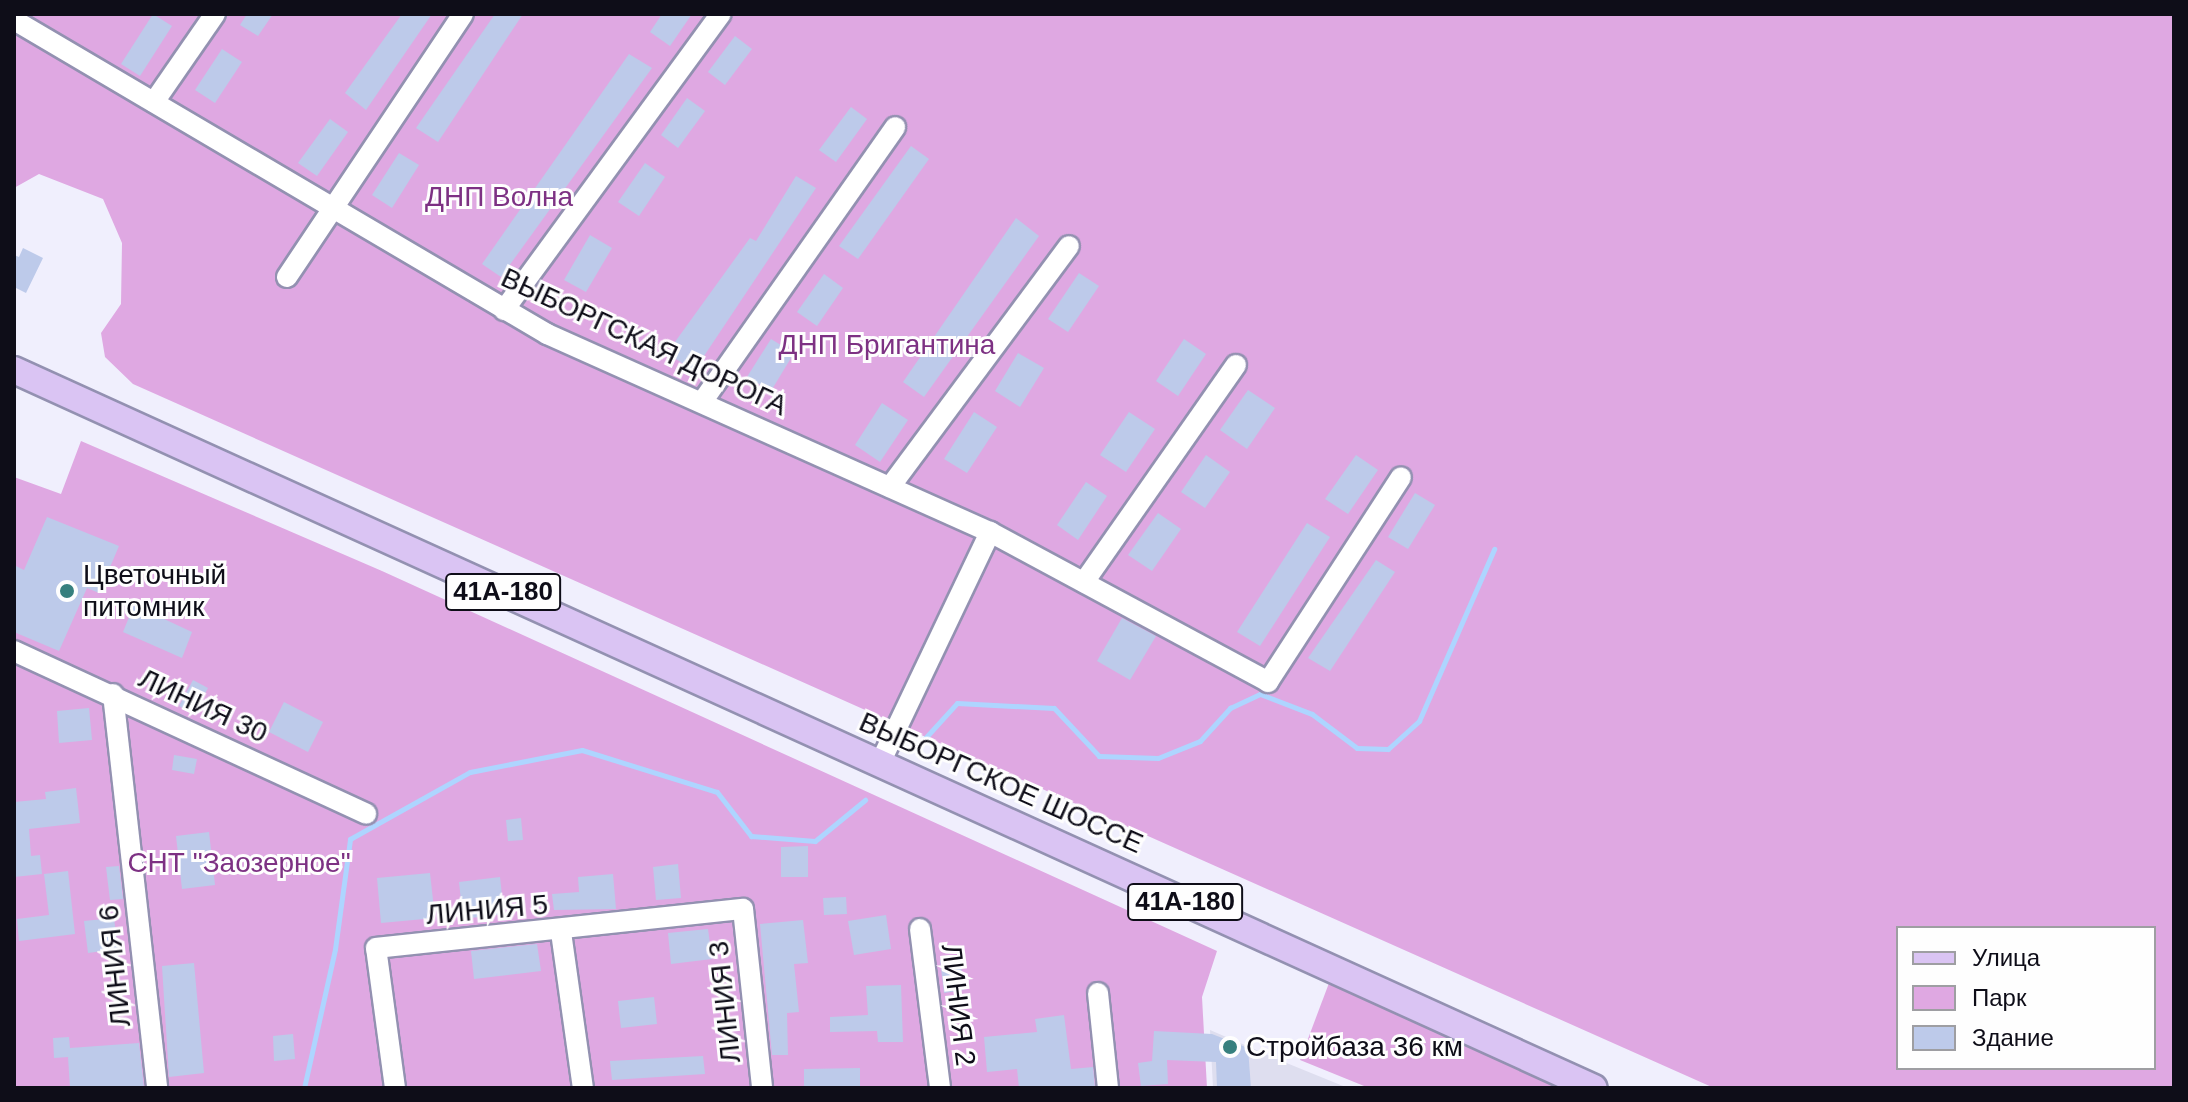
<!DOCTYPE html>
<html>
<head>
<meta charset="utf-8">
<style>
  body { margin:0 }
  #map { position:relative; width:2188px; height:1102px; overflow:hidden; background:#f0effd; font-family:Arial,sans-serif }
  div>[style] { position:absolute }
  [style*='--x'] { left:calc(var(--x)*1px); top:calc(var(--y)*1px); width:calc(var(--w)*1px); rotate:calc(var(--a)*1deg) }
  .built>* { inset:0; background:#dedeef }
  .green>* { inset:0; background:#dfa8e2 }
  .stream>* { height:5px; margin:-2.5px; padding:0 2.5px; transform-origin:2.5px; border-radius:2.5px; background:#aed5ff }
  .building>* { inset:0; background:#bdcaea }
  .roads { filter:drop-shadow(2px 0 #9391b1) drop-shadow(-2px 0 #9391b1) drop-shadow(0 2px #9391b1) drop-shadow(0 -2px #9391b1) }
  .minor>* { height:20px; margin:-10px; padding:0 10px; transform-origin:10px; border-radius:10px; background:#fff }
  .major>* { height:26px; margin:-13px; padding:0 13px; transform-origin:13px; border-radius:13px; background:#dac4f3 }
  .dots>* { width:22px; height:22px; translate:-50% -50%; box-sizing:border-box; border:4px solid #fefefe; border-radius:50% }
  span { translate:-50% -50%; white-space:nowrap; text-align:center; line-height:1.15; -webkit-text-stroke:6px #fefefe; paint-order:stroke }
  .shield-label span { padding:2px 6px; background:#fefefe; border:2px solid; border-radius:6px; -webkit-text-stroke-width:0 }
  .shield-label { font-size:26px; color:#0e0d18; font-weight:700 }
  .park-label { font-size:28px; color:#7d3183 }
  .street-label { font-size:28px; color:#0e0d18 }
  .poi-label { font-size:28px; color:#0e0d18 }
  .left { translate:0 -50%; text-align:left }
  .frame { position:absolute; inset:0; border:16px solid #0e0d18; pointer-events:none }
  .legend { position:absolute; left:1896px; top:926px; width:260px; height:144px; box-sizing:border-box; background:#fefefe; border:2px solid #9e9ea2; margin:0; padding:10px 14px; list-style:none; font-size:24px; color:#0e0d18 }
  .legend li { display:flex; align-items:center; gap:16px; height:40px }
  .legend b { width:40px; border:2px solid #9e9ea2 }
</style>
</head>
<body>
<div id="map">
  <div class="built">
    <div style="clip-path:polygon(1210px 1030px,1289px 1064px,1348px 1088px,1213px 1088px)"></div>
  </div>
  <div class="green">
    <div style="clip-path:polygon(evenodd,14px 14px,2174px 14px,2174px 1088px,1714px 1088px,133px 384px,105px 357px,101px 333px,121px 304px,122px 243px,103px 199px,39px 174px,14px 188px,14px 14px,1898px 928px,2154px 928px,2154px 1068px,1898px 1068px,1898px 928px)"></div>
    <div style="clip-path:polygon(81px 441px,382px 571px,1217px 951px,1202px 997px,1207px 1088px,14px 1088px,14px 477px,61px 494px)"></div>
    <div style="clip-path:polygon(1329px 983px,1559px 1088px,1369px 1088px,1300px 1060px)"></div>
  </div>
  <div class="stream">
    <div style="--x:917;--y:747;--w:59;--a:-47.7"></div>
    <div style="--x:957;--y:703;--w:97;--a:3"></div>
    <div style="--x:1054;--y:708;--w:66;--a:46.8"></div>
    <div style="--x:1099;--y:756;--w:59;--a:1.9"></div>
    <div style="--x:1158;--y:758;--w:45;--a:-22"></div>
    <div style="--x:1200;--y:741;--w:45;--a:-47.7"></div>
    <div style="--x:1230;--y:708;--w:33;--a:-25"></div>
    <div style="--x:1260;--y:694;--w:56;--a:21"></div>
    <div style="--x:1312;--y:714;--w:56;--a:37.1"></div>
    <div style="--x:1357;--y:748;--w:31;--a:2"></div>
    <div style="--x:1388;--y:749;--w:42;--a:-42.1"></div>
    <div style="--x:1419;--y:721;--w:188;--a:-66.4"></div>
    <div style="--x:304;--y:1088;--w:142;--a:-77.4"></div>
    <div style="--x:335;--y:949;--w:111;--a:-82.2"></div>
    <div style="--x:350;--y:839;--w:137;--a:-29.2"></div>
    <div style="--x:470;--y:772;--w:114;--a:-11.1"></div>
    <div style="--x:582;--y:750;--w:141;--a:17.3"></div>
    <div style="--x:717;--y:792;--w:56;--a:52.3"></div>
    <div style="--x:751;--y:836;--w:64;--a:4.5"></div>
    <div style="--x:815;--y:841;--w:65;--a:-39.4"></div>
  </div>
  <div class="building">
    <div style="clip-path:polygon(153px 14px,172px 26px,140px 76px,121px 64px)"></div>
    <div style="clip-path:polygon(247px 14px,273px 14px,258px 36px,240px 25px)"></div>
    <div style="clip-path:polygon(402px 14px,432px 14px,366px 110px,345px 93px)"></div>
    <div style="clip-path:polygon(495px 14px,523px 14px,438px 142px,416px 128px)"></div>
    <div style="clip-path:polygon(662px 14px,692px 14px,670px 46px,650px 32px)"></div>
    <div style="clip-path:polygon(735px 36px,752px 49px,725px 85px,708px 72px)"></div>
    <div style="clip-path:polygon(222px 49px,242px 62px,215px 103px,195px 90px)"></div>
    <div style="clip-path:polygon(629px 54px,652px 68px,501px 277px,482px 264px)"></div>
    <div style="clip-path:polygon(687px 98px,705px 111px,678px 148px,661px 135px)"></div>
    <div style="clip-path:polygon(851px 107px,867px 119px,836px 162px,819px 150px)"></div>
    <div style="clip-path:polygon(330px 119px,348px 132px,317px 176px,298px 163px)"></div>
    <div style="clip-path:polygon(911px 146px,929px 159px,858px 259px,839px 246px)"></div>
    <div style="clip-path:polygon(399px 153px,419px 165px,392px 208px,372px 195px)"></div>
    <div style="clip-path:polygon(645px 163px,665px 177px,639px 216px,618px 202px)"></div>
    <div style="clip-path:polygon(796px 176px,816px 188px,694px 371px,667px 353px,750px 238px,756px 241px)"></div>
    <div style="clip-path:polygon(1016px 218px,1039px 236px,924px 397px,903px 382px)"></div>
    <div style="clip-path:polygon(590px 235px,612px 248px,586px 292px,564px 280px)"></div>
    <div style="clip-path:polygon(23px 248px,43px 258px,26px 293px,14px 287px,14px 255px,19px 257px)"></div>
    <div style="clip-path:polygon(1079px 273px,1099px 286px,1068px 332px,1048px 319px)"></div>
    <div style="clip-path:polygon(824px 274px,843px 288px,817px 326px,797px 312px)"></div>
    <div style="clip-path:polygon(771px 339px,794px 353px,771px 391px,747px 377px)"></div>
    <div style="clip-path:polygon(1184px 339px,1206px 354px,1178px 396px,1156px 381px)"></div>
    <div style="clip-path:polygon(1018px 353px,1044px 368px,1020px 407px,995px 391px)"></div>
    <div style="clip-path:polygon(1248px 390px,1275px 408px,1247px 449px,1220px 430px)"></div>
    <div style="clip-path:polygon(882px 403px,908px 420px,880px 462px,855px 445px)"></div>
    <div style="clip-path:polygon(974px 412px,997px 427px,967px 473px,944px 459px)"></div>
    <div style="clip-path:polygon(1129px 412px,1155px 429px,1126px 472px,1100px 455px)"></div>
    <div style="clip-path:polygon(1206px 455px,1230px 472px,1205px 508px,1181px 492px)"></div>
    <div style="clip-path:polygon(1356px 455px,1378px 470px,1348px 514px,1325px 499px)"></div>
    <div style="clip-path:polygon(1086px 482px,1107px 496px,1078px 540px,1057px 525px)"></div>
    <div style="clip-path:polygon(1415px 493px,1435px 505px,1408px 549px,1388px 537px)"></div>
    <div style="clip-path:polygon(1158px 513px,1181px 529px,1152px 571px,1128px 555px)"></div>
    <div style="clip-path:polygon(47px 517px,119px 546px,99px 593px,87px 588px,59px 651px,14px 632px,14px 565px,24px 570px)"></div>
    <div style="clip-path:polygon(1307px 523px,1330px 537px,1260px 646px,1237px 632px)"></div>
    <div style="clip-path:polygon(1376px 560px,1395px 572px,1330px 671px,1308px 658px)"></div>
    <div style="clip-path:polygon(134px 605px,192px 632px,182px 658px,123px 632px)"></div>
    <div style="clip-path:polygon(1122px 618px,1156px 636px,1130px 680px,1097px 661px)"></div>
    <div style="clip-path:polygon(193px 680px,208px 688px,194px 714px,179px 706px)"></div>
    <div style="clip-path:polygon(284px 702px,323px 722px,308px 752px,269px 732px)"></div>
    <div style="clip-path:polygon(89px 708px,92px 740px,59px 743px,57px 711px)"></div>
    <div style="clip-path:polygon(174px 755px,197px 759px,194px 774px,172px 770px)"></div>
    <div style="clip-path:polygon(76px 788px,80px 823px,29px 829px,31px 856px,40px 855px,42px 874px,14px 877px,14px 802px,46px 799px,45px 792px)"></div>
    <div style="clip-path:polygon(521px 818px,523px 840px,508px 841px,506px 820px)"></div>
    <div style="clip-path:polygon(209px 832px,215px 885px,182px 889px,176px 836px)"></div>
    <div style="clip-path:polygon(808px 846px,808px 877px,781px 877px,781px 847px)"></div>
    <div style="clip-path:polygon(678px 864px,681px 898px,656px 900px,653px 867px)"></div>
    <div style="clip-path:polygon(119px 866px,123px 899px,110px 900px,106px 867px)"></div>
    <div style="clip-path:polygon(68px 871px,75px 934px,19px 941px,17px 919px,49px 915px,44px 874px)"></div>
    <div style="clip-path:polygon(430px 873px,435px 918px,381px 923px,377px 878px)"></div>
    <div style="clip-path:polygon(613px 874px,616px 909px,554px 910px,552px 894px,579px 892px,578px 877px)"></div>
    <div style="clip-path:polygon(500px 877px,504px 914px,463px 919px,459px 882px)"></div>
    <div style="clip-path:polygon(846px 897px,847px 914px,824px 915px,823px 898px)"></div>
    <div style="clip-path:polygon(886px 915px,891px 949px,854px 955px,848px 921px)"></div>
    <div style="clip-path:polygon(114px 918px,118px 949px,88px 953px,84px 921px)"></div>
    <div style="clip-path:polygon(803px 920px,808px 963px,794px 964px,799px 1012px,787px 1013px,788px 1055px,772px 1055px,760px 924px)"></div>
    <div style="clip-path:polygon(708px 929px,712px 959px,671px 964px,668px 933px)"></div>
    <div style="clip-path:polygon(537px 944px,541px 971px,474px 979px,471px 951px)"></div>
    <div style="clip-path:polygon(960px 958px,964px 990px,944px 993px,940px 960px)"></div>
    <div style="clip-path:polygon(194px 963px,204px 1073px,169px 1077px,162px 966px)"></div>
    <div style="clip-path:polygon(901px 985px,903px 1042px,878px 1042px,877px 1031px,830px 1032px,830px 1017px,868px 1015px,866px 986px)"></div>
    <div style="clip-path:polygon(654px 997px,657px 1024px,621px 1028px,618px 1001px)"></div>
    <div style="clip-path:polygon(1064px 1015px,1071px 1069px,1093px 1067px,1095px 1088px,1019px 1088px,1017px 1069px,987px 1072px,984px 1037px,1037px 1032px,1035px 1019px)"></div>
    <div style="clip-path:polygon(1154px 1031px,1212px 1034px,1248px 1048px,1251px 1088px,1217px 1088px,1216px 1062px,1167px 1060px,1168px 1084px,1141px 1086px,1138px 1063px,1152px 1061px)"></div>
    <div style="clip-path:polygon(293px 1034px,295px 1059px,274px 1061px,273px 1036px)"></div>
    <div style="clip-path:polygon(69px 1037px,70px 1048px,139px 1043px,144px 1088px,70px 1088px,68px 1057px,54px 1058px,53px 1038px)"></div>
    <div style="clip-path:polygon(703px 1056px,705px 1074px,612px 1080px,610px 1061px)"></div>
    <div style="clip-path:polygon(860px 1068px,860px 1086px,804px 1088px,804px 1069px)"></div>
  </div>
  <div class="roads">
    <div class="minor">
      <div style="--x:14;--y:20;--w:619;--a:30.5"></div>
      <div style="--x:547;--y:334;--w:485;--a:24.1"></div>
      <div style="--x:990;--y:532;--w:316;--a:28.3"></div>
      <div style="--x:1268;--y:682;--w:244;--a:-57"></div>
      <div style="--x:154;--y:102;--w:107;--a:-55.3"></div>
      <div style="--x:287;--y:277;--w:316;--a:-56.2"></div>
      <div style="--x:504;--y:310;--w:367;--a:-53.8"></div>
      <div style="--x:702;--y:402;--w:336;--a:-54.9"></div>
      <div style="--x:890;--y:487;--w:300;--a:-53.4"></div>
      <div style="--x:1084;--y:582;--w:265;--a:-55"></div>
      <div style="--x:14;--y:651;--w:388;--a:24.8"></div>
      <div style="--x:113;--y:694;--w:396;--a:83.6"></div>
      <div style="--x:880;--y:763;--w:256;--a:-64.5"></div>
      <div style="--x:920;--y:929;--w:160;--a:82.8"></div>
      <div style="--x:561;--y:932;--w:158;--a:82"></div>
      <div style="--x:1098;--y:993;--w:96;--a:84"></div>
      <div style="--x:395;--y:1088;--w:141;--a:-97.7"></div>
      <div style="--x:376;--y:948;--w:369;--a:-6.1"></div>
      <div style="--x:743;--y:909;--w:180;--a:83.9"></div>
    </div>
    <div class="major">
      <div style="--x:14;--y:370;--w:1735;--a:24.44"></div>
    </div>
  </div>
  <div class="dots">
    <div style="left:67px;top:591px;background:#37807e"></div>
    <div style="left:1230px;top:1047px;background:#37807e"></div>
  </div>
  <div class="shield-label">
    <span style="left:503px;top:592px">41А-180</span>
    <span style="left:1185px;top:902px">41А-180</span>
  </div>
  <div class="park-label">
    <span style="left:499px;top:197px">ДНП Волна</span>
    <span style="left:887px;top:345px">ДНП Бригантина</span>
    <span style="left:239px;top:863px">СНТ "Заозерное"</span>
  </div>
  <div class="street-label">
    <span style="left:644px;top:342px;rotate:25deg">ВЫБОРГСКАЯ ДОРОГА</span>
    <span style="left:203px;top:706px;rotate:25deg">ЛИНИЯ 30</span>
    <span style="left:1001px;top:783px;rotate:24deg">ВЫБОРГСКОЕ ШОССЕ</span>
    <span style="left:487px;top:910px;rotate:-5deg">ЛИНИЯ 5</span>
    <span style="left:115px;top:966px;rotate:-96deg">ЛИНИЯ 6</span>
    <span style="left:725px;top:1002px;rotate:-96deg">ЛИНИЯ 3</span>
    <span style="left:958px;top:1005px;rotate:83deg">ЛИНИЯ 2</span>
  </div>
  <div class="poi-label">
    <span class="left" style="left:83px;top:591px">Цветочный<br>питомник</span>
    <span class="left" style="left:1246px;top:1047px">Стройбаза 36 км</span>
  </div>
  <div class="frame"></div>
  <ul class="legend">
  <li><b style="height:10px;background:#dac4f3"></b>Улица</li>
  <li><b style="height:22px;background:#dfa8e2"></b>Парк</li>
  <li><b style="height:22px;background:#bdcaea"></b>Здание</li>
  </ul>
</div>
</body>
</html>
